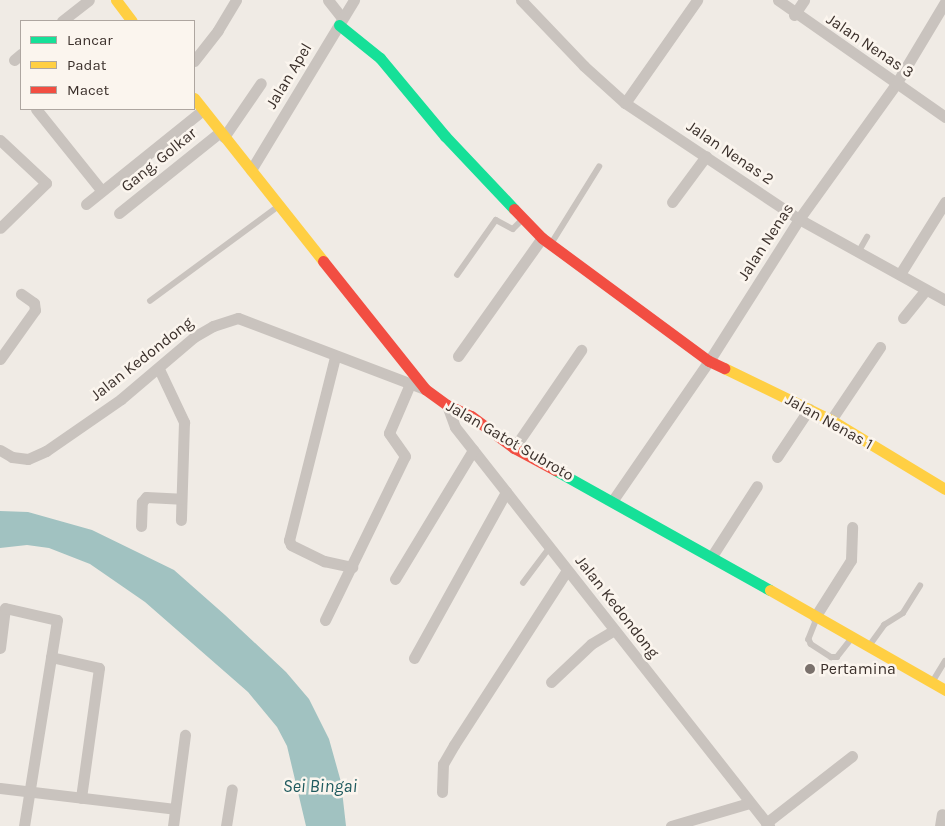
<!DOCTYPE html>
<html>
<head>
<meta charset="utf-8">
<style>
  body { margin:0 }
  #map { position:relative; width:945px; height:826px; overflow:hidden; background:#f0ebe5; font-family:Karla,sans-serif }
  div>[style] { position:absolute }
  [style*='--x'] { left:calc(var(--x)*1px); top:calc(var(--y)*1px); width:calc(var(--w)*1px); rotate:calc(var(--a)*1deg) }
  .water>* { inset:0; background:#a1c2c1 }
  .lane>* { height:5.5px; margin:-2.75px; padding:0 2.75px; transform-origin:2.75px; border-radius:2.75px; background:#c9c3be }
  .street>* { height:11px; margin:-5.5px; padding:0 5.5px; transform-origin:5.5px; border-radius:5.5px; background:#c9c3be }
  .fast>* { height:11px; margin:-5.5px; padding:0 5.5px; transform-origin:5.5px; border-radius:5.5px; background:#16e098 }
  .slow>* { height:11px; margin:-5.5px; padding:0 5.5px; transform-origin:5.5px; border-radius:5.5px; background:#ffcf43 }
  .jam>* { height:11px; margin:-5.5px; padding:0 5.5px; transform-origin:5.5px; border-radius:5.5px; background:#f24e42 }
  .dots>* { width:14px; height:14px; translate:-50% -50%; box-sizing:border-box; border:2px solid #fbf5ee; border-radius:50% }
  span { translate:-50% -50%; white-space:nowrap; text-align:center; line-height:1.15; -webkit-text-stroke:5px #fbf5ee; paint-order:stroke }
  .street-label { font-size:16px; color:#3b302b }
  .poi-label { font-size:16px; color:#3b302b }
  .left { translate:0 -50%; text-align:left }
  .water-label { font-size:18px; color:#1f5a5e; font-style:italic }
  .legend { position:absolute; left:20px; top:20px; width:175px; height:90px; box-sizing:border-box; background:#fbf5ee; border:1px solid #aea6a0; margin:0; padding:6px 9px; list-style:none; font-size:15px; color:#3b302b }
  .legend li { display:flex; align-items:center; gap:10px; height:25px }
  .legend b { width:25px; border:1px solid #aea6a0 }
</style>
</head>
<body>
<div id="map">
  <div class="water">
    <div style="clip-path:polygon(0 511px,28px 512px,92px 530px,174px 570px,225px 615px,286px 672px,309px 699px,329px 739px,341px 782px,346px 826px,306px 826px,287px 746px,277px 727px,248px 692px,145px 602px,90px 564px,49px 548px,27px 545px,0 548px)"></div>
  </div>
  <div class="lane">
    <div style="--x:551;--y:244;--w:91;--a:-58.1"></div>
    <div style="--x:859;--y:251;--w:16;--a:-60"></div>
    <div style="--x:457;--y:275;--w:67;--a:-54.7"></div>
    <div style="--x:496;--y:220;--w:19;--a:28"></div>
    <div style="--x:513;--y:229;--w:14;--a:-45"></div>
    <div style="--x:150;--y:301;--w:160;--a:-36.4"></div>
    <div style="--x:523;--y:583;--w:45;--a:-53.1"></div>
    <div style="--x:817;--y:619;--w:22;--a:112"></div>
    <div style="--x:809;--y:639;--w:5;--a:68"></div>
    <div style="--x:811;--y:644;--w:24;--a:33"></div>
    <div style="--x:831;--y:657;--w:6;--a:0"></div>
    <div style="--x:837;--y:657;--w:24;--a:-52"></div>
    <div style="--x:869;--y:646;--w:26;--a:-54"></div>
    <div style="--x:884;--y:625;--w:22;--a:-32"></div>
    <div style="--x:903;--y:613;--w:32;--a:-58"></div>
    <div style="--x:933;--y:681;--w:23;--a:-59"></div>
  </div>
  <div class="street">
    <div style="--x:328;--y:0;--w:23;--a:52"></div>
    <div style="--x:521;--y:0;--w:91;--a:46.3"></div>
    <div style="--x:584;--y:66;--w:55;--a:42.1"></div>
    <div style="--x:625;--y:103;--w:209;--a:33.7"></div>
    <div style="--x:799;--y:219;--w:167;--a:29"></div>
    <div style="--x:778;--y:0;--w:204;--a:35"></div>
    <div style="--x:794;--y:15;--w:18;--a:-56"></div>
    <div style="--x:62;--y:21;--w:34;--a:-38"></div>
    <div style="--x:14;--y:60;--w:9;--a:-41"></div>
    <div style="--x:194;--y:61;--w:39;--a:-52"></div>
    <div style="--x:218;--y:30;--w:35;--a:-59"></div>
    <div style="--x:625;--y:103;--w:126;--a:-55"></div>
    <div style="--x:36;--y:109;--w:105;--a:51.2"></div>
    <div style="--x:224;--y:137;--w:65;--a:-55.6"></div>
    <div style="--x:0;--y:140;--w:63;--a:43.1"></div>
    <div style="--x:46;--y:183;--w:64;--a:135.6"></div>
    <div style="--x:251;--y:170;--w:199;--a:-58.8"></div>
    <div style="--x:672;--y:202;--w:57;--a:-53.5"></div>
    <div style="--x:86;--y:204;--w:150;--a:-38.8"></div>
    <div style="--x:119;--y:213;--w:129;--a:-38.7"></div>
    <div style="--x:900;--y:274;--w:85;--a:-58"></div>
    <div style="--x:903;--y:318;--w:35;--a:-51"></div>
    <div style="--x:458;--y:356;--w:145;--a:-54.6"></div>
    <div style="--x:335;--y:357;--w:189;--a:104.1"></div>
    <div style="--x:289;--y:540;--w:5;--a:68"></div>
    <div style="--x:291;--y:545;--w:37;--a:26"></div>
    <div style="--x:324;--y:561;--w:29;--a:12"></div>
    <div style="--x:0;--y:359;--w:60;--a:-54.5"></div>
    <div style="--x:35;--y:310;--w:7;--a:-98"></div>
    <div style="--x:34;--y:303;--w:16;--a:-145"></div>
    <div style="--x:159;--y:369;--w:59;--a:64.7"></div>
    <div style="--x:184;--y:422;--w:98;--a:91.8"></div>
    <div style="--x:447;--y:405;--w:23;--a:70"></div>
    <div style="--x:455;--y:427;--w:508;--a:51.8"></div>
    <div style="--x:831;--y:420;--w:88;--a:-56.1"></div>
    <div style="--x:514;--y:448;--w:119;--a:-55.6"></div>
    <div style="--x:0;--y:450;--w:14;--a:30"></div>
    <div style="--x:12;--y:457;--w:16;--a:7"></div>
    <div style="--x:28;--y:459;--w:20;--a:-24"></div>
    <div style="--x:46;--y:451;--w:91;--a:-34.7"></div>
    <div style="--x:121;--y:399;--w:96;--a:-40.3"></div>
    <div style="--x:194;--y:337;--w:22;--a:-30"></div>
    <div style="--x:213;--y:326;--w:26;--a:-18"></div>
    <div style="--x:238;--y:318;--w:200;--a:20.8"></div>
    <div style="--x:777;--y:457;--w:58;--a:-56.3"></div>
    <div style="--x:613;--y:500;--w:169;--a:-55.4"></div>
    <div style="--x:709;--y:361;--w:168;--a:-57.6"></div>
    <div style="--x:799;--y:219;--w:166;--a:-54.3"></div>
    <div style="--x:896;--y:84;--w:96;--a:-59.1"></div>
    <div style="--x:141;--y:526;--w:24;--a:-88"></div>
    <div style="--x:142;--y:502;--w:6;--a:-51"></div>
    <div style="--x:146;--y:497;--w:35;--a:3"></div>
    <div style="--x:712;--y:556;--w:83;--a:-57.3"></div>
    <div style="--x:395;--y:579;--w:151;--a:-58.8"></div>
    <div style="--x:815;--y:617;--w:67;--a:-57.7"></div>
    <div style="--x:851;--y:560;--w:33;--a:-88"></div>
    <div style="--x:325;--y:620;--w:182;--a:-64"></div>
    <div style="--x:405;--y:456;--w:28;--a:-125"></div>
    <div style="--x:389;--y:433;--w:53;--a:-66.8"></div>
    <div style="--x:0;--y:648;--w:40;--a:-82.9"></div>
    <div style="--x:5;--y:608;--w:53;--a:13"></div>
    <div style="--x:57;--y:620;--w:209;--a:99.1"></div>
    <div style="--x:51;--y:657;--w:49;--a:12.9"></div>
    <div style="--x:99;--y:668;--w:131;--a:97.9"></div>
    <div style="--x:414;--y:658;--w:190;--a:-61"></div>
    <div style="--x:551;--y:682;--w:55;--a:-43.5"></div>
    <div style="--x:591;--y:644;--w:27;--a:-31"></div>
    <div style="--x:0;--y:788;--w:176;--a:6.8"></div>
    <div style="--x:442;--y:792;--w:28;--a:-88"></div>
    <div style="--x:443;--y:764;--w:22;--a:-60"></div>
    <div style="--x:454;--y:745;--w:208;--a:-57.1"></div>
    <div style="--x:766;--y:823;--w:109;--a:-37.9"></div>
    <div style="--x:173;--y:826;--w:92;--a:-82.5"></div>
    <div style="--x:226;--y:826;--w:37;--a:-81"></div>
    <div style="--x:671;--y:826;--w:81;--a:-16.4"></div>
    <div style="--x:940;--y:826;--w:12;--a:-81"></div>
  </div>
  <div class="fast">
    <div style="--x:339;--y:25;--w:53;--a:38.8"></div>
    <div style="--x:380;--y:58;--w:102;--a:50.2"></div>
    <div style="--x:445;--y:136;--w:100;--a:46.6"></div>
    <div style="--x:555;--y:470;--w:246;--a:29.2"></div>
  </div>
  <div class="slow">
    <div style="--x:116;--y:0;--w:26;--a:53"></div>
    <div style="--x:194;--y:98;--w:208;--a:51.6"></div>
    <div style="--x:724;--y:368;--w:119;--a:25.9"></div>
    <div style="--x:831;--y:420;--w:133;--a:31.2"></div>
    <div style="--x:770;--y:590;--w:202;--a:29.7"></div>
  </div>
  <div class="jam">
    <div style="--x:514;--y:209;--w:40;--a:46"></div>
    <div style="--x:542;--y:238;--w:207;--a:36.4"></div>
    <div style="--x:709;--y:361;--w:17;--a:25"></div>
    <div style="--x:323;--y:261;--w:164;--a:51.4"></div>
    <div style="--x:425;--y:389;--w:27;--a:36"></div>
    <div style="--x:447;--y:405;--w:26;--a:25"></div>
    <div style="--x:471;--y:416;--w:54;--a:36.7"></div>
    <div style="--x:514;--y:448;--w:47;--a:28.2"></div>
  </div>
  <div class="dots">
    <div style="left:810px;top:669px;background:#7a716c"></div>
  </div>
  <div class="street-label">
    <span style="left:870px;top:46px;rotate:34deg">Jalan Nenas 3</span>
    <span style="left:289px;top:76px;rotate:-59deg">Jalan Apel</span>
    <span style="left:730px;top:153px;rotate:34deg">Jalan Nenas 2</span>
    <span style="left:159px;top:160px;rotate:-39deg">Gang. Golkar</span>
    <span style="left:766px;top:242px;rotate:-57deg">Jalan Nenas</span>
    <span style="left:142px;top:359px;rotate:-38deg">Jalan Kedondong</span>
    <span style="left:829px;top:422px;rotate:29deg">Jalan Nenas 1</span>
    <span style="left:510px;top:441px;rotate:30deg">Jalan Gatot Subroto</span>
    <span style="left:617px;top:607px;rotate:52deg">Jalan Kedondong</span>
  </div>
  <div class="poi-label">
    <span class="left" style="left:820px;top:669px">Pertamina</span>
  </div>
  <div class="water-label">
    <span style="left:320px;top:786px">Sei Bingai</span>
  </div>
  <ul class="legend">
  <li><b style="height:6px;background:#16e098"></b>Lancar</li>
  <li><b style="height:6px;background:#ffcf43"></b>Padat</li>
  <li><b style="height:6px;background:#f24e42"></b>Macet</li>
  </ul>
</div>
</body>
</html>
